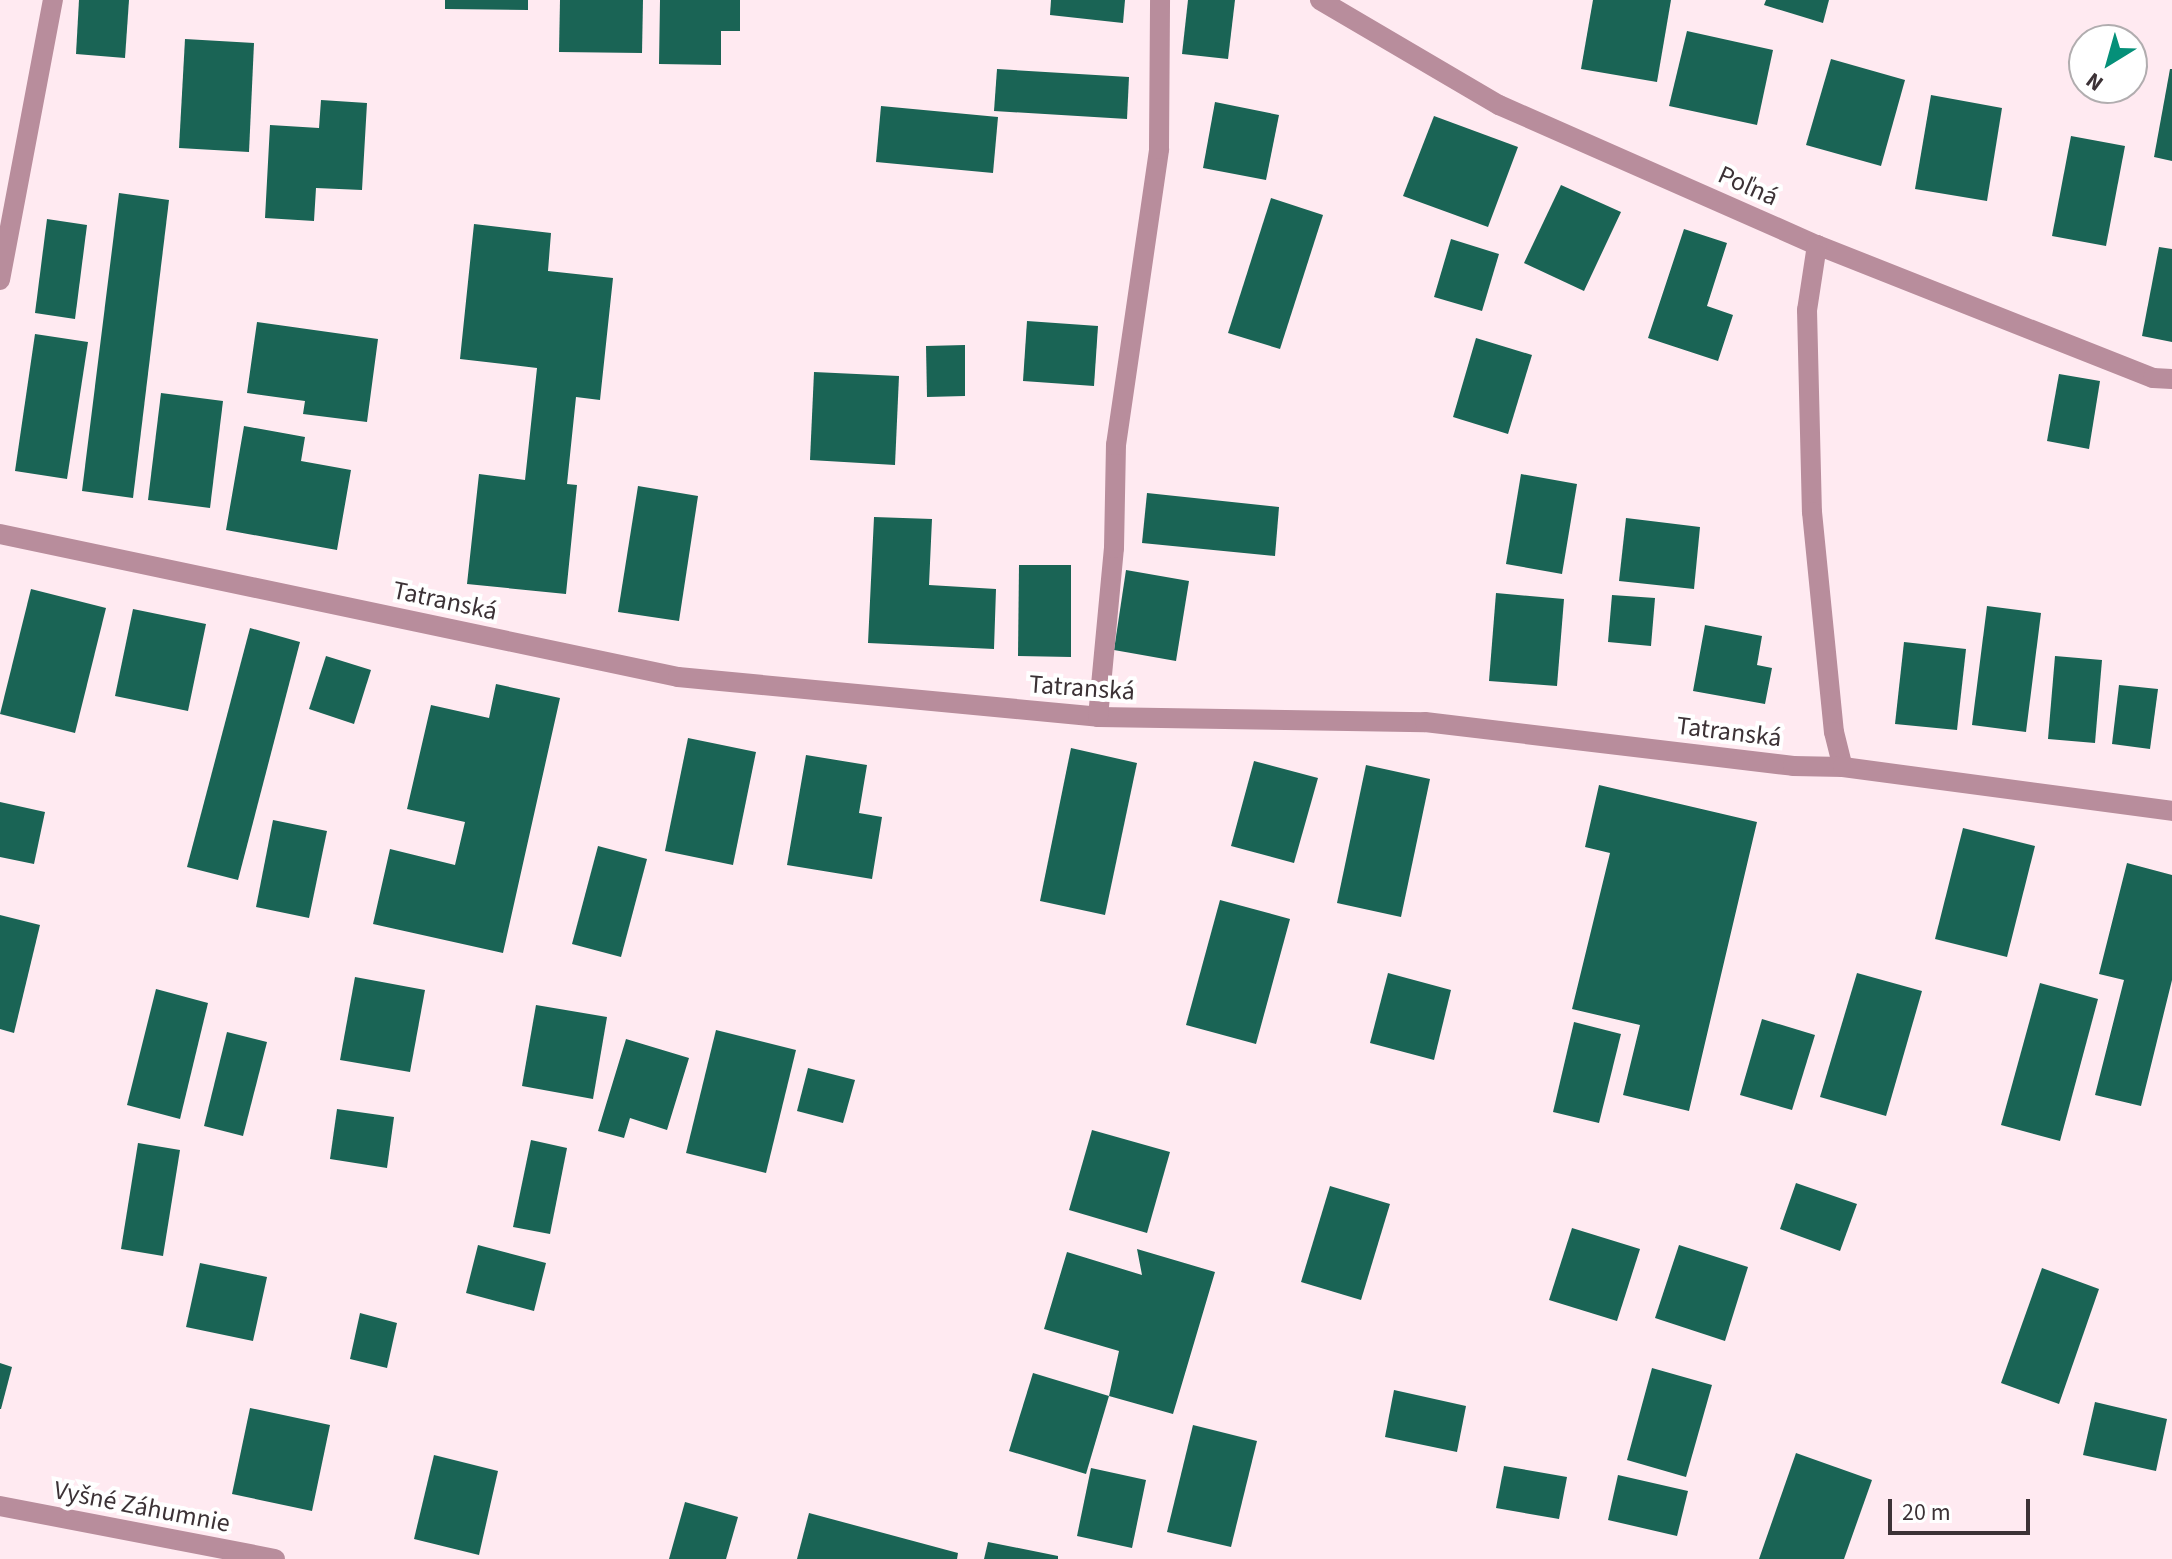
<!DOCTYPE html>
<html>
<head>
<meta charset="utf-8">
<style>
  body { margin:0 }
  #map { position:relative; width:2172px; height:1559px; overflow:hidden; background:#ffeaf1; font-family:"Source Sans 3",sans-serif }
  div>[style] { position:absolute }
  [style*='--x'] { left:calc(var(--x)*1px); top:calc(var(--y)*1px); width:calc(var(--w)*1px); rotate:calc(var(--a)*1deg) }
  .building>* { inset:0; background:#1a6455 }
  .minor>* { height:20px; margin:-10px; padding:0 10px; transform-origin:10px; border-radius:10px; background:#b88d9c }
  span { translate:-50% -50%; white-space:nowrap; text-align:center; line-height:1.15; -webkit-text-stroke:8px #fff; paint-order:stroke }
  .street-label { font-size:26px; color:#3c3236 }
  .north { position:absolute; left:2068px; top:24px; width:80px; height:80px; box-sizing:border-box; background:#fff; border:2px solid #b1adaf; border-radius:50%; rotate:217deg; font-size:22px; font-weight:700; line-height:32px; text-align:center; color:#3c3236 }
  .north::after { content:''; display:block; margin:auto; width:28px; height:36px; background:#059079; clip-path:polygon(50% 0,100% 100%,50% 72%,0 100%) }
  .scale { position:absolute; left:1888px; top:1499px; width:142px; height:36px; box-sizing:border-box; border:4px solid #3c3236; border-top:0; padding-left:10px; font-size:24px; line-height:28px; white-space:nowrap; color:#3c3236; -webkit-text-stroke:6px #fff; paint-order:stroke }
</style>
</head>
<body>
<div id="map">
  <div class="building">
    <div style="clip-path:polygon(79px 0,129px 0,125px 58px,76px 54px)"></div>
    <div style="clip-path:polygon(445px 0,528px 0,528px 10px,445px 9px)"></div>
    <div style="clip-path:polygon(560px 0,643px 0,642px 53px,559px 52px)"></div>
    <div style="clip-path:polygon(660px 0,740px 0,740px 31px,721px 31px,721px 65px,659px 64px)"></div>
    <div style="clip-path:polygon(1051px 0,1125px 0,1123px 23px,1050px 15px)"></div>
    <div style="clip-path:polygon(1188px 0,1235px 0,1228px 59px,1182px 54px)"></div>
    <div style="clip-path:polygon(1593px 0,1671px 0,1657px 82px,1581px 69px)"></div>
    <div style="clip-path:polygon(1766px 0,1829px 0,1823px 23px,1764px 5px)"></div>
    <div style="clip-path:polygon(1687px 31px,1773px 50px,1757px 125px,1669px 106px)"></div>
    <div style="clip-path:polygon(185px 39px,254px 43px,249px 152px,179px 148px)"></div>
    <div style="clip-path:polygon(1831px 59px,1905px 80px,1881px 166px,1806px 145px)"></div>
    <div style="clip-path:polygon(997px 69px,1129px 77px,1127px 119px,994px 111px)"></div>
    <div style="clip-path:polygon(2170px 69px,2172px 69px,2172px 161px,2154px 157px)"></div>
    <div style="clip-path:polygon(1931px 95px,2002px 108px,1987px 201px,1915px 189px)"></div>
    <div style="clip-path:polygon(321px 100px,367px 103px,362px 190px,316px 188px,314px 221px,265px 218px,270px 125px,319px 128px)"></div>
    <div style="clip-path:polygon(1215px 102px,1279px 115px,1266px 180px,1203px 168px)"></div>
    <div style="clip-path:polygon(881px 106px,998px 117px,993px 173px,876px 162px)"></div>
    <div style="clip-path:polygon(1434px 116px,1518px 147px,1488px 227px,1403px 196px)"></div>
    <div style="clip-path:polygon(2071px 136px,2125px 146px,2106px 246px,2052px 236px)"></div>
    <div style="clip-path:polygon(1561px 185px,1621px 212px,1584px 291px,1524px 263px)"></div>
    <div style="clip-path:polygon(119px 193px,169px 200px,133px 498px,82px 491px)"></div>
    <div style="clip-path:polygon(1271px 198px,1323px 215px,1280px 349px,1228px 333px)"></div>
    <div style="clip-path:polygon(47px 219px,87px 225px,75px 319px,35px 313px)"></div>
    <div style="clip-path:polygon(474px 224px,551px 233px,548px 271px,613px 278px,600px 400px,576px 397px,567px 484px,577px 485px,566px 594px,467px 584px,479px 474px,525px 480px,537px 368px,460px 359px)"></div>
    <div style="clip-path:polygon(1684px 229px,1727px 243px,1707px 306px,1733px 315px,1718px 361px,1648px 338px)"></div>
    <div style="clip-path:polygon(1451px 239px,1499px 254px,1482px 311px,1434px 297px)"></div>
    <div style="clip-path:polygon(2159px 247px,2172px 249px,2172px 342px,2142px 336px)"></div>
    <div style="clip-path:polygon(1027px 321px,1098px 326px,1094px 386px,1023px 381px)"></div>
    <div style="clip-path:polygon(257px 322px,378px 339px,367px 422px,303px 414px,305px 401px,247px 393px)"></div>
    <div style="clip-path:polygon(35px 334px,88px 342px,67px 479px,15px 471px)"></div>
    <div style="clip-path:polygon(1476px 338px,1532px 355px,1508px 434px,1453px 417px)"></div>
    <div style="clip-path:polygon(965px 345px,965px 396px,927px 397px,926px 346px)"></div>
    <div style="clip-path:polygon(814px 372px,899px 376px,895px 465px,810px 460px)"></div>
    <div style="clip-path:polygon(2059px 374px,2100px 381px,2089px 449px,2047px 441px)"></div>
    <div style="clip-path:polygon(161px 393px,223px 401px,210px 508px,148px 500px)"></div>
    <div style="clip-path:polygon(244px 426px,305px 437px,301px 461px,351px 470px,337px 550px,226px 530px)"></div>
    <div style="clip-path:polygon(1521px 474px,1577px 484px,1562px 574px,1506px 564px)"></div>
    <div style="clip-path:polygon(638px 486px,698px 496px,679px 621px,618px 612px)"></div>
    <div style="clip-path:polygon(1147px 493px,1279px 507px,1275px 556px,1142px 543px)"></div>
    <div style="clip-path:polygon(874px 517px,932px 519px,929px 585px,996px 589px,994px 649px,868px 643px)"></div>
    <div style="clip-path:polygon(1626px 518px,1700px 527px,1694px 589px,1619px 581px)"></div>
    <div style="clip-path:polygon(1019px 565px,1071px 565px,1071px 657px,1018px 656px)"></div>
    <div style="clip-path:polygon(1126px 570px,1189px 581px,1176px 661px,1114px 650px)"></div>
    <div style="clip-path:polygon(31px 589px,106px 608px,75px 733px,0 714px)"></div>
    <div style="clip-path:polygon(1496px 593px,1564px 599px,1557px 686px,1489px 681px)"></div>
    <div style="clip-path:polygon(1612px 595px,1655px 598px,1651px 646px,1608px 642px)"></div>
    <div style="clip-path:polygon(1987px 606px,2041px 613px,2026px 732px,1972px 725px)"></div>
    <div style="clip-path:polygon(133px 609px,206px 624px,188px 711px,115px 696px)"></div>
    <div style="clip-path:polygon(1705px 625px,1762px 636px,1757px 665px,1772px 668px,1765px 704px,1693px 691px)"></div>
    <div style="clip-path:polygon(250px 628px,300px 642px,238px 880px,187px 867px)"></div>
    <div style="clip-path:polygon(1904px 642px,1966px 649px,1957px 730px,1895px 724px)"></div>
    <div style="clip-path:polygon(326px 656px,371px 670px,354px 724px,309px 709px)"></div>
    <div style="clip-path:polygon(2055px 656px,2102px 660px,2095px 743px,2048px 739px)"></div>
    <div style="clip-path:polygon(496px 684px,560px 698px,503px 953px,373px 924px,390px 849px,455px 865px,465px 822px,407px 809px,431px 705px,489px 718px)"></div>
    <div style="clip-path:polygon(2119px 685px,2158px 689px,2150px 749px,2112px 744px)"></div>
    <div style="clip-path:polygon(688px 738px,756px 752px,733px 865px,665px 851px)"></div>
    <div style="clip-path:polygon(1071px 748px,1137px 763px,1105px 915px,1040px 901px)"></div>
    <div style="clip-path:polygon(806px 755px,867px 765px,859px 813px,882px 817px,872px 879px,787px 865px)"></div>
    <div style="clip-path:polygon(1254px 761px,1318px 778px,1294px 863px,1231px 846px)"></div>
    <div style="clip-path:polygon(1366px 765px,1430px 779px,1401px 917px,1337px 903px)"></div>
    <div style="clip-path:polygon(1599px 785px,1757px 822px,1689px 1111px,1623px 1095px,1640px 1025px,1572px 1009px,1610px 853px,1585px 847px)"></div>
    <div style="clip-path:polygon(0 802px,45px 812px,34px 864px,0 857px)"></div>
    <div style="clip-path:polygon(273px 820px,327px 831px,309px 918px,256px 907px)"></div>
    <div style="clip-path:polygon(1963px 828px,2035px 846px,2007px 957px,1935px 939px)"></div>
    <div style="clip-path:polygon(598px 846px,647px 859px,621px 957px,572px 944px)"></div>
    <div style="clip-path:polygon(2127px 863px,2172px 875px,2172px 980px,2141px 1106px,2095px 1095px,2124px 980px,2099px 974px)"></div>
    <div style="clip-path:polygon(1220px 900px,1290px 919px,1256px 1044px,1186px 1025px)"></div>
    <div style="clip-path:polygon(0 915px,40px 925px,14px 1033px,0 1029px)"></div>
    <div style="clip-path:polygon(1388px 973px,1451px 990px,1434px 1060px,1370px 1043px)"></div>
    <div style="clip-path:polygon(1857px 973px,1922px 991px,1886px 1116px,1820px 1097px)"></div>
    <div style="clip-path:polygon(355px 977px,425px 990px,410px 1072px,340px 1060px)"></div>
    <div style="clip-path:polygon(2040px 983px,2098px 999px,2060px 1141px,2001px 1125px)"></div>
    <div style="clip-path:polygon(156px 989px,208px 1003px,180px 1119px,127px 1105px)"></div>
    <div style="clip-path:polygon(536px 1005px,607px 1017px,593px 1099px,522px 1086px)"></div>
    <div style="clip-path:polygon(1762px 1019px,1815px 1035px,1792px 1110px,1740px 1095px)"></div>
    <div style="clip-path:polygon(1574px 1022px,1621px 1034px,1599px 1123px,1553px 1112px)"></div>
    <div style="clip-path:polygon(716px 1030px,796px 1050px,766px 1173px,686px 1153px)"></div>
    <div style="clip-path:polygon(227px 1032px,267px 1042px,243px 1136px,204px 1126px)"></div>
    <div style="clip-path:polygon(626px 1039px,689px 1058px,667px 1130px,630px 1118px,624px 1138px,598px 1131px)"></div>
    <div style="clip-path:polygon(808px 1068px,855px 1080px,843px 1123px,797px 1111px)"></div>
    <div style="clip-path:polygon(337px 1109px,394px 1117px,387px 1168px,330px 1159px)"></div>
    <div style="clip-path:polygon(1092px 1130px,1170px 1152px,1147px 1233px,1069px 1210px)"></div>
    <div style="clip-path:polygon(531px 1140px,567px 1148px,550px 1234px,513px 1227px)"></div>
    <div style="clip-path:polygon(138px 1143px,180px 1150px,163px 1256px,121px 1249px)"></div>
    <div style="clip-path:polygon(1796px 1183px,1857px 1204px,1840px 1251px,1780px 1229px)"></div>
    <div style="clip-path:polygon(1330px 1186px,1390px 1204px,1361px 1300px,1301px 1282px)"></div>
    <div style="clip-path:polygon(1572px 1228px,1640px 1249px,1617px 1321px,1549px 1300px)"></div>
    <div style="clip-path:polygon(478px 1245px,546px 1263px,534px 1311px,466px 1293px)"></div>
    <div style="clip-path:polygon(1679px 1245px,1748px 1267px,1725px 1341px,1655px 1318px)"></div>
    <div style="clip-path:polygon(1137px 1249px,1215px 1272px,1173px 1414px,1109px 1396px,1119px 1351px,1044px 1329px,1067px 1252px,1142px 1275px)"></div>
    <div style="clip-path:polygon(200px 1263px,267px 1277px,253px 1341px,186px 1327px)"></div>
    <div style="clip-path:polygon(2042px 1268px,2099px 1289px,2059px 1404px,2001px 1383px)"></div>
    <div style="clip-path:polygon(360px 1313px,397px 1323px,387px 1368px,350px 1359px)"></div>
    <div style="clip-path:polygon(0 1363px,12px 1367px,1px 1409px,0 1409px)"></div>
    <div style="clip-path:polygon(1652px 1368px,1712px 1385px,1686px 1477px,1627px 1460px)"></div>
    <div style="clip-path:polygon(1033px 1373px,1109px 1396px,1086px 1474px,1009px 1451px)"></div>
    <div style="clip-path:polygon(1394px 1390px,1466px 1406px,1457px 1452px,1385px 1437px)"></div>
    <div style="clip-path:polygon(2095px 1402px,2167px 1419px,2156px 1471px,2083px 1455px)"></div>
    <div style="clip-path:polygon(250px 1408px,330px 1425px,312px 1511px,232px 1494px)"></div>
    <div style="clip-path:polygon(1193px 1425px,1257px 1441px,1231px 1547px,1167px 1532px)"></div>
    <div style="clip-path:polygon(1796px 1453px,1872px 1480px,1844px 1559px,1759px 1559px)"></div>
    <div style="clip-path:polygon(434px 1455px,498px 1471px,479px 1555px,414px 1539px)"></div>
    <div style="clip-path:polygon(1504px 1466px,1567px 1477px,1559px 1519px,1496px 1508px)"></div>
    <div style="clip-path:polygon(1091px 1468px,1146px 1480px,1132px 1548px,1077px 1536px)"></div>
    <div style="clip-path:polygon(1618px 1475px,1688px 1491px,1677px 1536px,1608px 1520px)"></div>
    <div style="clip-path:polygon(685px 1502px,738px 1517px,726px 1559px,669px 1559px)"></div>
    <div style="clip-path:polygon(809px 1513px,958px 1553px,957px 1559px,797px 1559px)"></div>
    <div style="clip-path:polygon(988px 1542px,1058px 1556px,1058px 1559px,984px 1559px)"></div>
  </div>
  <div class="minor">
    <div style="--x:1320;--y:0;--w:208;--a:30.4"></div>
    <div style="--x:1499;--y:105;--w:347;--a:23.8"></div>
    <div style="--x:1817;--y:245;--w:361;--a:21.6"></div>
    <div style="--x:2153;--y:378;--w:19;--a:3"></div>
    <div style="--x:1817;--y:245;--w:66;--a:98.7"></div>
    <div style="--x:1807;--y:310;--w:202;--a:88.6"></div>
    <div style="--x:1812;--y:512;--w:221;--a:84.3"></div>
    <div style="--x:1834;--y:732;--w:36;--a:76"></div>
    <div style="--x:0;--y:280;--w:285;--a:-79.3"></div>
    <div style="--x:0;--y:534;--w:693;--a:11.91"></div>
    <div style="--x:678;--y:677;--w:422;--a:5.4"></div>
    <div style="--x:1098;--y:717;--w:327;--a:0.9"></div>
    <div style="--x:1425;--y:722;--w:371;--a:6.8"></div>
    <div style="--x:1793;--y:766;--w:50;--a:1.1"></div>
    <div style="--x:1843;--y:767;--w:332;--a:7.6"></div>
    <div style="--x:1098;--y:717;--w:170;--a:-84.6"></div>
    <div style="--x:1114;--y:548;--w:103;--a:-88.9"></div>
    <div style="--x:1116;--y:445;--w:299;--a:-81.7"></div>
    <div style="--x:1159;--y:149;--w:149;--a:-89.6"></div>
    <div style="--x:0;--y:1506;--w:280;--a:10.9"></div>
  </div>
  <div class="street-label">
    <span style="left:1748px;top:186px;rotate:24deg">Poľná</span>
    <span style="left:445px;top:601px;rotate:12deg">Tatranská</span>
    <span style="left:1082px;top:688px;rotate:4deg">Tatranská</span>
    <span style="left:1729px;top:732px;rotate:7deg">Tatranská</span>
    <span style="left:142px;top:1507px;rotate:11deg">Vyšné Záhumnie</span>
  </div>
  <div class="north">N</div>
  <div class="scale">20 m</div>
</div>
</body>
</html>
